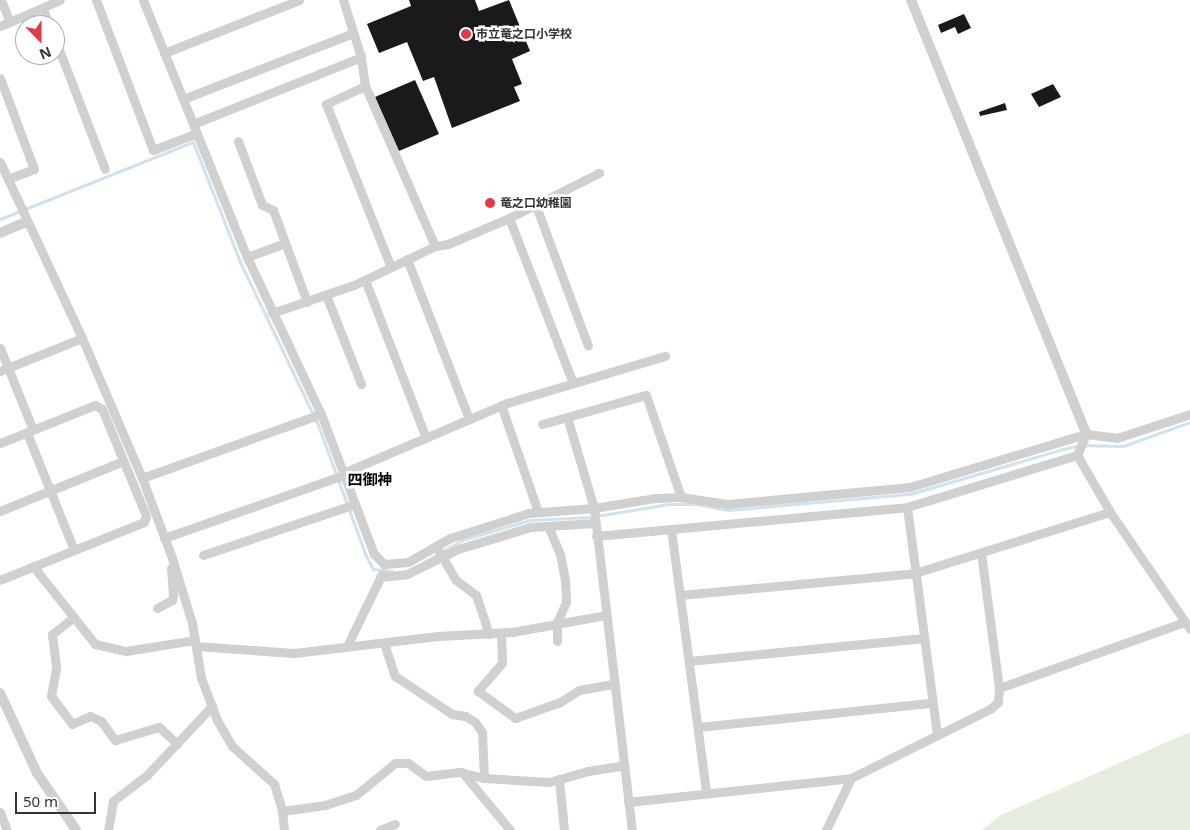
<!DOCTYPE html>
<html>
<head>
<meta charset="utf-8">
<style>
  body { margin:0 }
  #map { position:relative; width:1190px; height:830px; overflow:hidden; background:#fff; font-family:"Noto Sans","Noto Sans JP",sans-serif }
  div>[style] { position:absolute }
  [style*='--x'] { left:calc(var(--x)*1px); top:calc(var(--y)*1px); width:calc(var(--w)*1px); rotate:calc(var(--a)*1deg) }
  .green>* { inset:0; background:#e6ecdf }
  .stream>* { height:3px; margin:-1.5px; padding:0 1.5px; transform-origin:1.5px; border-radius:1.5px; background:#cfe2ee }
  .building>* { inset:0; background:#1a1a1a }
  .minor>* { height:9px; margin:-4.5px; padding:0 4.5px; transform-origin:4.5px; border-radius:4.5px; background:#d0d0d0 }
  .tertiary>* { height:10px; margin:-5px; padding:0 5px; transform-origin:5px; border-radius:5px; background:#d0d0d0 }
  .dots>* { width:14px; height:14px; translate:-50% -50%; box-sizing:border-box; border:2px solid #fff; border-radius:50% }
  span { translate:-50% -50%; white-space:nowrap; text-align:center; line-height:1.15; -webkit-text-stroke:5px #fff; paint-order:stroke }
  .poi-label { font-size:12px; color:#333; font-weight:700 }
  .left { translate:0 -50%; text-align:left }
  .quarter-label { font-size:15px; color:#000; font-weight:700 }
  .north { position:absolute; left:15px; top:15px; width:50px; height:50px; box-sizing:border-box; background:#fff; border:1px solid #adadad; border-radius:50%; rotate:158deg; font-size:14px; font-weight:700; line-height:20px; text-align:center; color:#333 }
  .north::after { content:''; display:block; margin:auto; width:18px; height:22px; background:#e63946; clip-path:polygon(50% 0,100% 100%,50% 72%,0 100%) }
  .scale { position:absolute; left:15px; top:792px; width:81px; height:22px; box-sizing:border-box; border:2px solid #333; border-top:0; padding-left:6px; font-size:15px; line-height:18px; white-space:nowrap; color:#333; -webkit-text-stroke:4px #fff; paint-order:stroke }
</style>
</head>
<body>
<div id="map">
  <div class="green">
    <div style="clip-path:polygon(1190px 732px,1190px 830px,982px 830px,1001px 815px)"></div>
  </div>
  <div class="stream">
    <div style="--x:0;--y:219;--w:208;--a:-21.8"></div>
    <div style="--x:193;--y:142;--w:129;--a:68.6"></div>
    <div style="--x:240;--y:262;--w:181;--a:64.4"></div>
    <div style="--x:318;--y:425;--w:140;--a:69.9"></div>
    <div style="--x:366;--y:556;--w:15;--a:62"></div>
    <div style="--x:373;--y:569;--w:19;--a:6"></div>
    <div style="--x:424;--y:562;--w:44;--a:-30.1"></div>
    <div style="--x:462;--y:540;--w:71;--a:-16.4"></div>
    <div style="--x:530;--y:520;--w:60;--a:-2.9"></div>
    <div style="--x:590;--y:517;--w:80;--a:-9.3"></div>
    <div style="--x:669;--y:504;--w:28;--a:0"></div>
    <div style="--x:697;--y:504;--w:33;--a:11"></div>
    <div style="--x:729;--y:510;--w:182;--a:-5.1"></div>
    <div style="--x:910;--y:494;--w:159;--a:-16.4"></div>
    <div style="--x:1063;--y:449;--w:18;--a:-13"></div>
    <div style="--x:1081;--y:445;--w:42;--a:1.4"></div>
    <div style="--x:1123;--y:446;--w:71;--a:-19.7"></div>
  </div>
  <div class="building">
    <div style="clip-path:polygon(409px 0,475px 0,479px 11px,509px 0,530px 51px,512px 59px,522px 84px,514px 87px,520px 101px,452px 128px,434px 77px,423px 81px,407px 42px,379px 53px,367px 24px,411px 6px)"></div>
    <div style="clip-path:polygon(964px 14px,971px 28px,958px 34px,955px 27px,941px 33px,938px 25px)"></div>
    <div style="clip-path:polygon(415px 80px,439px 134px,399px 151px,375px 97px)"></div>
    <div style="clip-path:polygon(1053px 84px,1061px 97px,1039px 107px,1031px 94px)"></div>
    <div style="clip-path:polygon(1005px 103px,1007px 110px,980px 116px,979px 112px)"></div>
  </div>
  <div class="minor">
    <div style="--x:1;--y:0;--w:24;--a:68"></div>
    <div style="--x:96;--y:0;--w:160;--a:69.2"></div>
    <div style="--x:153;--y:150;--w:47;--a:-21.1"></div>
    <div style="--x:143;--y:0;--w:277;--a:68"></div>
    <div style="--x:247;--y:257;--w:174;--a:64.8"></div>
    <div style="--x:321;--y:414;--w:150;--a:69.3"></div>
    <div style="--x:374;--y:554;--w:14;--a:45"></div>
    <div style="--x:384;--y:564;--w:24;--a:-5"></div>
    <div style="--x:408;--y:562;--w:48;--a:-29.7"></div>
    <div style="--x:450;--y:538;--w:83;--a:-17.6"></div>
    <div style="--x:529;--y:513;--w:65;--a:-4.4"></div>
    <div style="--x:594;--y:508;--w:63;--a:-9.2"></div>
    <div style="--x:656;--y:498;--w:25;--a:-2"></div>
    <div style="--x:681;--y:497;--w:48;--a:8.5"></div>
    <div style="--x:728;--y:504;--w:183;--a:-5.3"></div>
    <div style="--x:910;--y:487;--w:184;--a:-16.8"></div>
    <div style="--x:1086;--y:434;--w:31;--a:7"></div>
    <div style="--x:1117;--y:438;--w:77;--a:-18.2"></div>
    <div style="--x:43;--y:8;--w:18;--a:71"></div>
    <div style="--x:0;--y:26;--w:65;--a:-23.4"></div>
    <div style="--x:55;--y:39;--w:139;--a:69"></div>
    <div style="--x:164;--y:53;--w:145;--a:-21.4"></div>
    <div style="--x:0;--y:78;--w:97;--a:69.5"></div>
    <div style="--x:34;--y:169;--w:28;--a:159"></div>
    <div style="--x:365;--y:86;--w:43;--a:155.2"></div>
    <div style="--x:326;--y:104;--w:175;--a:68.3"></div>
    <div style="--x:183;--y:99;--w:182;--a:-21.2"></div>
    <div style="--x:193;--y:124;--w:181;--a:-21.7"></div>
    <div style="--x:238;--y:141;--w:68;--a:69.4"></div>
    <div style="--x:262;--y:205;--w:12;--a:24"></div>
    <div style="--x:273;--y:210;--w:98;--a:69.7"></div>
    <div style="--x:0;--y:162;--w:194;--a:65"></div>
    <div style="--x:82;--y:338;--w:152;--a:66.8"></div>
    <div style="--x:142;--y:478;--w:85;--a:69.4"></div>
    <div style="--x:172;--y:558;--w:68;--a:72.9"></div>
    <div style="--x:192;--y:623;--w:56;--a:80.7"></div>
    <div style="--x:201;--y:678;--w:45;--a:69.1"></div>
    <div style="--x:217;--y:720;--w:30;--a:60"></div>
    <div style="--x:232;--y:746;--w:57;--a:42.1"></div>
    <div style="--x:274;--y:784;--w:28;--a:73"></div>
    <div style="--x:282;--y:811;--w:43;--a:-7.9"></div>
    <div style="--x:325;--y:805;--w:33;--a:-18"></div>
    <div style="--x:356;--y:795;--w:50;--a:-39.4"></div>
    <div style="--x:395;--y:763;--w:13;--a:0"></div>
    <div style="--x:408;--y:763;--w:22;--a:36"></div>
    <div style="--x:426;--y:776;--w:34;--a:-7"></div>
    <div style="--x:460;--y:772;--w:25;--a:14"></div>
    <div style="--x:484;--y:778;--w:65;--a:3.5"></div>
    <div style="--x:549;--y:782;--w:41;--a:-15.8"></div>
    <div style="--x:588;--y:771;--w:37;--a:-9"></div>
    <div style="--x:536;--y:206;--w:149;--a:69.6"></div>
    <div style="--x:509;--y:218;--w:177;--a:68.8"></div>
    <div style="--x:435;--y:246;--w:13;--a:-9"></div>
    <div style="--x:448;--y:244;--w:66;--a:-23.1"></div>
    <div style="--x:509;--y:218;--w:101;--a:-26.6"></div>
    <div style="--x:247;--y:257;--w:40;--a:-20.2"></div>
    <div style="--x:407;--y:259;--w:172;--a:68.8"></div>
    <div style="--x:365;--y:280;--w:169;--a:68.9"></div>
    <div style="--x:326;--y:295;--w:96;--a:68.5"></div>
    <div style="--x:272;--y:313;--w:87;--a:-18.9"></div>
    <div style="--x:354;--y:285;--w:90;--a:-25.7"></div>
    <div style="--x:435;--y:246;--w:175;--a:-113.6"></div>
    <div style="--x:365;--y:86;--w:29;--a:-98"></div>
    <div style="--x:361;--y:57;--w:60;--a:-107.5"></div>
    <div style="--x:0;--y:348;--w:88;--a:68.1"></div>
    <div style="--x:0;--y:371;--w:88;--a:-21.9"></div>
    <div style="--x:501;--y:405;--w:113;--a:70.9"></div>
    <div style="--x:567;--y:417;--w:95;--a:73.5"></div>
    <div style="--x:594;--y:508;--w:324;--a:83.3"></div>
    <div style="--x:542;--y:424;--w:108;--a:-15.6"></div>
    <div style="--x:646;--y:395;--w:108;--a:71.1"></div>
    <div style="--x:27;--y:433;--w:126;--a:68.1"></div>
    <div style="--x:1086;--y:434;--w:23;--a:113"></div>
    <div style="--x:1077;--y:455;--w:66;--a:59.9"></div>
    <div style="--x:1110;--y:512;--w:142;--a:55.6"></div>
    <div style="--x:0;--y:443;--w:102;--a:-21.8"></div>
    <div style="--x:95;--y:405;--w:8;--a:30"></div>
    <div style="--x:102;--y:409;--w:116;--a:67.6"></div>
    <div style="--x:146;--y:516;--w:6;--a:108"></div>
    <div style="--x:144;--y:522;--w:155;--a:158.1"></div>
    <div style="--x:343;--y:473;--w:178;--a:-23.1"></div>
    <div style="--x:507;--y:403;--w:165;--a:-16.6"></div>
    <div style="--x:142;--y:478;--w:190;--a:-19.7"></div>
    <div style="--x:907;--y:507;--w:230;--a:82.5"></div>
    <div style="--x:0;--y:511;--w:133;--a:-22.1"></div>
    <div style="--x:548;--y:526;--w:30;--a:67"></div>
    <div style="--x:560;--y:554;--w:26;--a:79"></div>
    <div style="--x:565;--y:580;--w:22;--a:87"></div>
    <div style="--x:566;--y:602;--w:22;--a:114"></div>
    <div style="--x:557;--y:622;--w:19;--a:90"></div>
    <div style="--x:671;--y:529;--w:266;--a:82.4"></div>
    <div style="--x:596;--y:536;--w:312;--a:-5.3"></div>
    <div style="--x:907;--y:507;--w:178;--a:-17"></div>
    <div style="--x:164;--y:538;--w:191;--a:-19.3"></div>
    <div style="--x:436;--y:546;--w:39;--a:60"></div>
    <div style="--x:456;--y:580;--w:25;--a:37"></div>
    <div style="--x:476;--y:595;--w:41;--a:71.6"></div>
    <div style="--x:981;--y:553;--w:136;--a:82.4"></div>
    <div style="--x:203;--y:555;--w:160;--a:-18.5"></div>
    <div style="--x:33;--y:566;--w:100;--a:51.5"></div>
    <div style="--x:95;--y:644;--w:32;--a:13"></div>
    <div style="--x:126;--y:651;--w:70;--a:-9.1"></div>
    <div style="--x:380;--y:577;--w:27;--a:-6"></div>
    <div style="--x:407;--y:574;--w:57;--a:-26.1"></div>
    <div style="--x:458;--y:549;--w:76;--a:-16.8"></div>
    <div style="--x:531;--y:527;--w:64;--a:-3.6"></div>
    <div style="--x:680;--y:595;--w:236;--a:-5.3"></div>
    <div style="--x:915;--y:573;--w:204;--a:-17.4"></div>
    <div style="--x:157;--y:608;--w:17;--a:-28"></div>
    <div style="--x:172;--y:600;--w:4;--a:-76"></div>
    <div style="--x:173;--y:596;--w:28;--a:-94"></div>
    <div style="--x:74;--y:617;--w:28;--a:142"></div>
    <div style="--x:52;--y:634;--w:34;--a:83"></div>
    <div style="--x:56;--y:668;--w:28;--a:100"></div>
    <div style="--x:51;--y:696;--w:35;--a:53"></div>
    <div style="--x:72;--y:724;--w:20;--a:-24"></div>
    <div style="--x:90;--y:716;--w:12;--a:24"></div>
    <div style="--x:101;--y:721;--w:24;--a:54"></div>
    <div style="--x:115;--y:740;--w:46;--a:-16.5"></div>
    <div style="--x:159;--y:727;--w:25;--a:43"></div>
    <div style="--x:501;--y:633;--w:30;--a:88"></div>
    <div style="--x:502;--y:663;--w:37;--a:131"></div>
    <div style="--x:478;--y:691;--w:46;--a:36.1"></div>
    <div style="--x:515;--y:718;--w:48;--a:-19.6"></div>
    <div style="--x:560;--y:702;--w:22;--a:-32"></div>
    <div style="--x:579;--y:690;--w:36;--a:-10"></div>
    <div style="--x:384;--y:643;--w:35;--a:72"></div>
    <div style="--x:395;--y:676;--w:69;--a:33.7"></div>
    <div style="--x:452;--y:714;--w:13;--a:9"></div>
    <div style="--x:465;--y:716;--w:12;--a:31"></div>
    <div style="--x:475;--y:722;--w:12;--a:55"></div>
    <div style="--x:482;--y:732;--w:46;--a:87.5"></div>
    <div style="--x:196;--y:646;--w:98;--a:4.1"></div>
    <div style="--x:294;--y:653;--w:145;--a:-6.7"></div>
    <div style="--x:438;--y:636;--w:74;--a:-3.1"></div>
    <div style="--x:512;--y:632;--w:96;--a:-10.3"></div>
    <div style="--x:347;--y:646;--w:80;--a:-64.1"></div>
    <div style="--x:689;--y:661;--w:236;--a:-5.6"></div>
    <div style="--x:698;--y:727;--w:235;--a:-5.9"></div>
    <div style="--x:462;--y:772;--w:75;--a:50.4"></div>
    <div style="--x:559;--y:779;--w:51;--a:84.4"></div>
    <div style="--x:628;--y:802;--w:224;--a:-6.1"></div>
    <div style="--x:851;--y:778;--w:155;--a:-26.4"></div>
    <div style="--x:990;--y:709;--w:11;--a:-41"></div>
    <div style="--x:998;--y:702;--w:14;--a:-86"></div>
    <div style="--x:999;--y:688;--w:196;--a:-19.6"></div>
    <div style="--x:282;--y:811;--w:19;--a:84"></div>
    <div style="--x:0;--y:812;--w:19;--a:69"></div>
    <div style="--x:108;--y:830;--w:29;--a:-80"></div>
    <div style="--x:113;--y:801;--w:43;--a:-37.4"></div>
    <div style="--x:147;--y:775;--w:95;--a:-46.7"></div>
    <div style="--x:380;--y:830;--w:16;--a:-22"></div>
    <div style="--x:826;--y:830;--w:58;--a:-64.3"></div>
  </div>
  <div class="tertiary">
    <div style="--x:911;--y:0;--w:468;--a:68"></div>
    <div style="--x:0;--y:233;--w:28;--a:-23"></div>
    <div style="--x:0;--y:693;--w:88;--a:65.2"></div>
    <div style="--x:37;--y:773;--w:69;--a:55.6"></div>
  </div>
  <div class="dots">
    <div style="left:466px;top:34px;background:#e63946"></div>
    <div style="left:490px;top:203px;background:#e63946"></div>
  </div>
  <div class="poi-label">
    <span class="left" style="left:476px;top:34px">市立竜之口小学校</span>
    <span class="left" style="left:500px;top:203px">竜之口幼稚園</span>
  </div>
  <div class="quarter-label">
    <span style="left:370px;top:480px">四御神</span>
  </div>
  <div class="north">N</div>
  <div class="scale">50 m</div>
</div>
</body>
</html>
